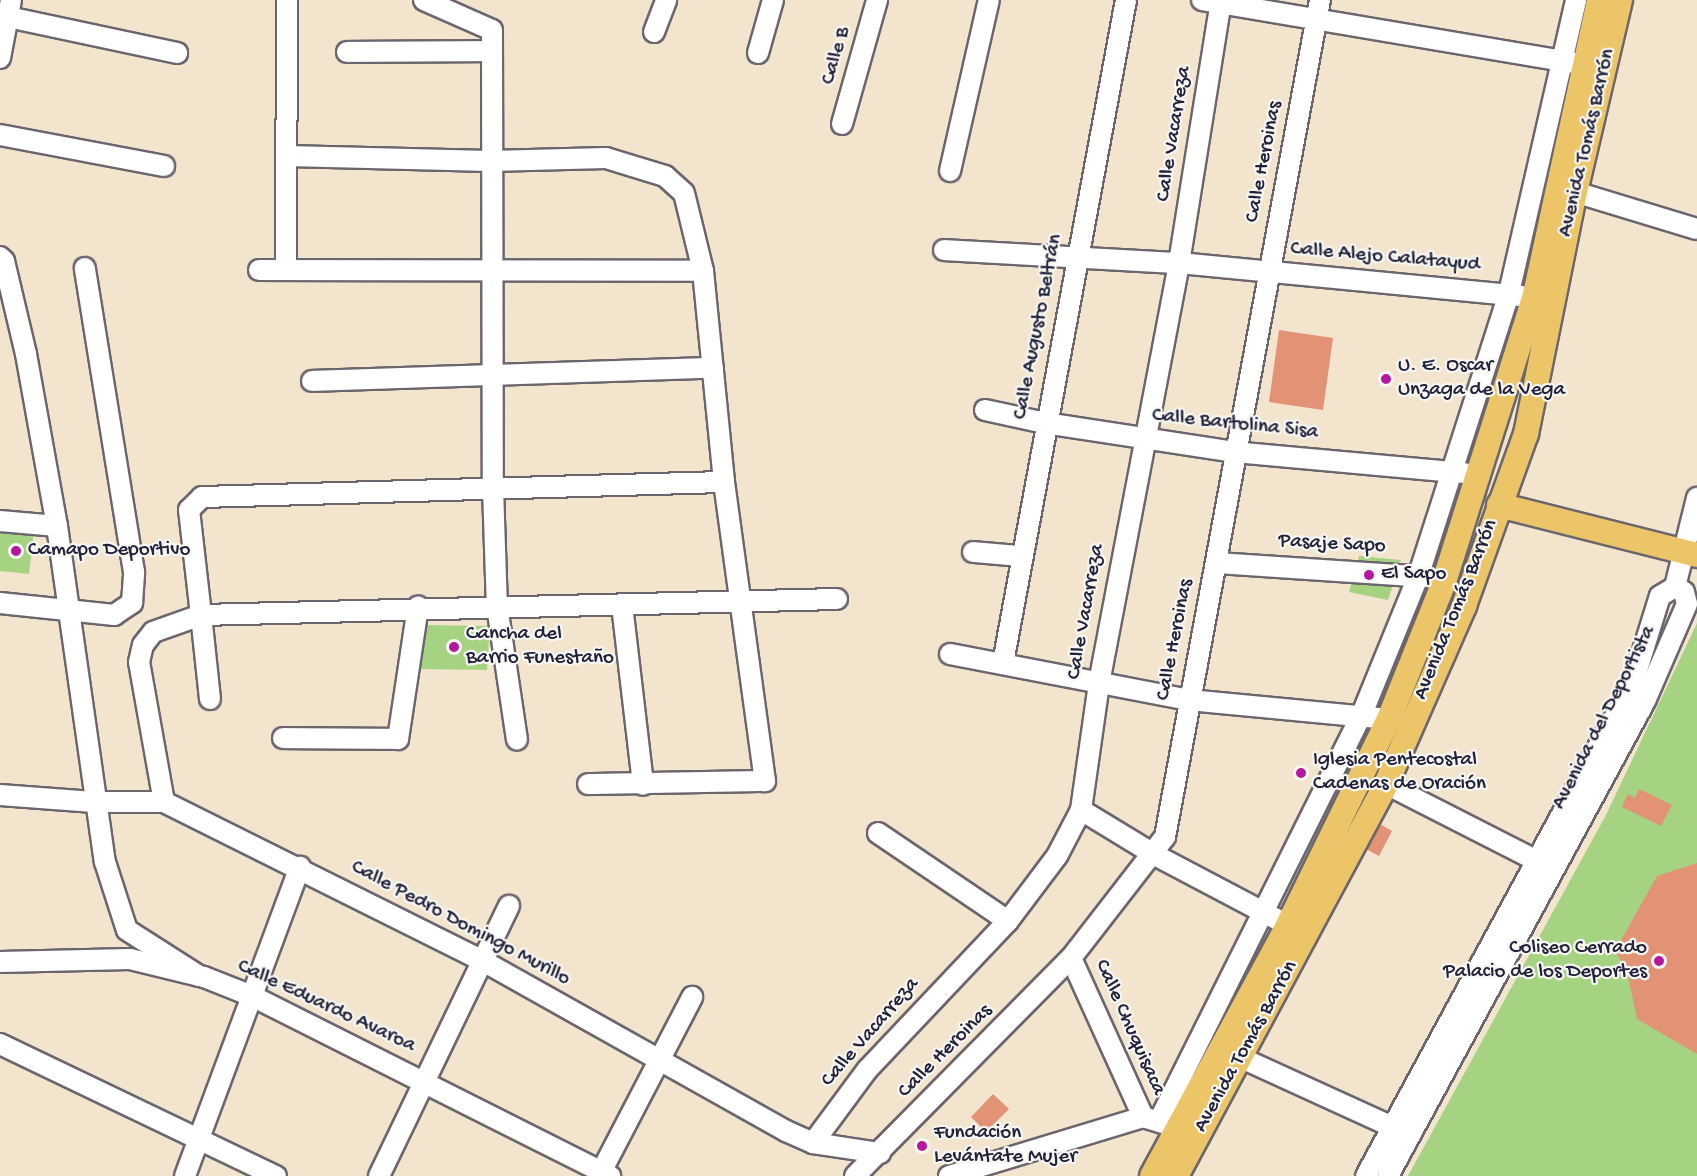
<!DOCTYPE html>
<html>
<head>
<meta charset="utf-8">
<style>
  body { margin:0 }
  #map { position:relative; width:1697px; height:1176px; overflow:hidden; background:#f2e4cd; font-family:"Gochi Hand",sans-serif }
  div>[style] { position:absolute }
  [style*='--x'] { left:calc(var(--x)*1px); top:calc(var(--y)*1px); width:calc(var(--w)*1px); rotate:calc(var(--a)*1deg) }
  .green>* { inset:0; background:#a6d381 }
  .building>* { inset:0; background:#e29376 }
  .roads { filter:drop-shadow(2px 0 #6b666e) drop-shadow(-2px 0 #6b666e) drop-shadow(0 2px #6b666e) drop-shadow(0 -2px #6b666e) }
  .minor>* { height:20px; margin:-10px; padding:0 10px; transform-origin:10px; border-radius:10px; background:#fff }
  .major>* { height:24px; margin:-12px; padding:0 12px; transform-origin:12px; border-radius:12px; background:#edc569 }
  .dots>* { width:16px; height:16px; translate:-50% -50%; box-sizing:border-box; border:3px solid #f6f6f2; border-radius:50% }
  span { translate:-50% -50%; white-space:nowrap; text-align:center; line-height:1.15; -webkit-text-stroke:4.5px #f6f6f2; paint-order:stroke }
  .street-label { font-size:21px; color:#22223b }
  .poi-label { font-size:21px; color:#22223b }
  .left { translate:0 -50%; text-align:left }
  .right { translate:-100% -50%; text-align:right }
</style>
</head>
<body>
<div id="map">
  <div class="green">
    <div style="clip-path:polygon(0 528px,34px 531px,29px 574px,0 571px)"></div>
    <div style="clip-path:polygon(1359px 556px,1401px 560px,1388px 600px,1349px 592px)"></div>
    <div style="clip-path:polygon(1697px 623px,1697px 1176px,1408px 1176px,1606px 815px)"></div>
    <div style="clip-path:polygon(420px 625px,490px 626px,487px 670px,418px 669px)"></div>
  </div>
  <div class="building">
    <div style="clip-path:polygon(1279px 330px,1333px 338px,1323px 410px,1269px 402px)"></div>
    <div style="clip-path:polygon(1639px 789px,1672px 805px,1661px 826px,1622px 807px,1628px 794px,1635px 798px)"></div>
    <div style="clip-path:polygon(1380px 824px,1392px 831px,1379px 856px,1366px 849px)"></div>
    <div style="clip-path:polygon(1697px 863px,1697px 1054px,1637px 1019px,1627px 971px,1615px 951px,1657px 876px)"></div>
    <div style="clip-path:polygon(993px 1094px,1009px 1109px,986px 1132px,971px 1117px)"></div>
  </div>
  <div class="roads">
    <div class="minor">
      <div style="--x:424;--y:0;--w:74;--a:23.8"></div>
      <div style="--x:492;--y:30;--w:458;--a:89.9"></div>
      <div style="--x:493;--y:488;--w:118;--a:88.1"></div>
      <div style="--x:497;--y:606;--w:135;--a:81.5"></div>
      <div style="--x:1202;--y:0;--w:378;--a:9.6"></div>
      <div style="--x:8;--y:17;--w:173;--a:12"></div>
      <div style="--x:654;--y:32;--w:34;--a:-69"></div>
      <div style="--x:347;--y:52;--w:145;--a:-0.4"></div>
      <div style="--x:758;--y:53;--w:55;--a:-74.2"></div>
      <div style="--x:0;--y:58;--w:59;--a:-79.3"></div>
      <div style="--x:842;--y:124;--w:129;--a:-74.2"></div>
      <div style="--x:0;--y:135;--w:167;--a:10.7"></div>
      <div style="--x:287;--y:156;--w:203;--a:1.4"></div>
      <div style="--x:490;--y:161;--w:116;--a:-1.5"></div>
      <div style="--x:606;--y:158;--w:62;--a:17"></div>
      <div style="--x:665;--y:176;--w:25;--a:42"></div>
      <div style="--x:684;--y:193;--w:80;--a:76.3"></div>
      <div style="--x:703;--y:271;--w:212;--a:84.3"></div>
      <div style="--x:724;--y:482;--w:302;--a:82.2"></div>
      <div style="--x:765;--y:781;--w:177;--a:179"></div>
      <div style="--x:950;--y:171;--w:175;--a:-77.2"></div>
      <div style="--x:1575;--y:192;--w:127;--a:16.9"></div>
      <div style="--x:944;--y:250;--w:235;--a:3.2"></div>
      <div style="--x:1179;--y:263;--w:344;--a:5.5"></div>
      <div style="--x:0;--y:257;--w:6;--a:45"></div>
      <div style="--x:4;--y:261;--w:96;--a:76.7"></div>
      <div style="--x:26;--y:354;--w:175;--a:79.8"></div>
      <div style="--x:57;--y:526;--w:339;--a:81.9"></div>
      <div style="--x:105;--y:862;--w:71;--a:72.1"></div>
      <div style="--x:127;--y:930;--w:85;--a:32.6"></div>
      <div style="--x:259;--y:270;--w:444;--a:0.1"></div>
      <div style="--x:286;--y:270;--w:270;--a:-89.8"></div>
      <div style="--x:312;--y:381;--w:401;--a:-1.9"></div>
      <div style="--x:985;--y:410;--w:61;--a:12.2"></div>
      <div style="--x:1045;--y:423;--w:191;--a:8.7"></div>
      <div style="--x:1234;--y:452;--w:231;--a:5.2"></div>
      <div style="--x:0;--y:521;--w:57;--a:5"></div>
      <div style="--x:973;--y:552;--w:47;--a:4.9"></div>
      <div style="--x:1216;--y:563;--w:213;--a:3.8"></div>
      <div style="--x:1675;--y:587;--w:92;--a:-76.1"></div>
      <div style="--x:0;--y:603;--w:115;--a:6"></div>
      <div style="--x:114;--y:615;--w:22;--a:-34"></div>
      <div style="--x:132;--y:603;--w:31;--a:-86"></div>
      <div style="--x:134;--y:572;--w:308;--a:-99.2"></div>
      <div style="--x:622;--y:605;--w:181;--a:83.3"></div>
      <div style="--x:950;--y:654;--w:242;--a:10.9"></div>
      <div style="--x:1188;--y:700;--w:202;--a:5.4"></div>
      <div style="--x:1003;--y:663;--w:674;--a:-79.49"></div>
      <div style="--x:210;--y:699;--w:84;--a:-96.1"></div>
      <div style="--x:201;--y:615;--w:636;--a:-1.44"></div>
      <div style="--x:283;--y:738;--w:115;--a:0.5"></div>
      <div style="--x:398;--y:739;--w:134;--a:-81.4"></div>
      <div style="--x:1386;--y:784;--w:183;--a:27"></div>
      <div style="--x:0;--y:795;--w:94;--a:4.3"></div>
      <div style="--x:94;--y:802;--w:70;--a:0"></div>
      <div style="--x:164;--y:802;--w:356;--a:26.5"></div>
      <div style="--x:483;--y:961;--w:347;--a:29.3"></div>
      <div style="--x:786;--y:1131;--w:30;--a:24"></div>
      <div style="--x:813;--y:1143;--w:68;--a:8.5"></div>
      <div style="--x:164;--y:802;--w:142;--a:-100.1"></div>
      <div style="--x:139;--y:662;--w:17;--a:-77"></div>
      <div style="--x:143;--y:645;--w:16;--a:-52"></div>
      <div style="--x:153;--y:632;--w:51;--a:-19.5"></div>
      <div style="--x:201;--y:615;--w:106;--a:-96.5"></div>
      <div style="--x:189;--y:510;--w:18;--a:-45"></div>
      <div style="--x:202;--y:497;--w:522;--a:-1.65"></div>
      <div style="--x:1081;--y:810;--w:87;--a:31.3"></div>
      <div style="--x:1155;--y:855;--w:150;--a:27.8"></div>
      <div style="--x:878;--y:833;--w:157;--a:34.1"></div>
      <div style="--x:1071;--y:958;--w:175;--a:65.6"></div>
      <div style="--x:0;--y:962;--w:130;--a:-1.3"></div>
      <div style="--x:130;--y:959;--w:76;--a:13.7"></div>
      <div style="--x:204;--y:977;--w:52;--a:21.6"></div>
      <div style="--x:252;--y:996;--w:401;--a:26.7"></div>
      <div style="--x:0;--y:1044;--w:306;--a:25.6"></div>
      <div style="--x:1226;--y:1051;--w:196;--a:24.5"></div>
      <div style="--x:1160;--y:1119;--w:453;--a:-63.5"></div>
      <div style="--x:1362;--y:714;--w:151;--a:-67.8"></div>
      <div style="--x:1419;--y:574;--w:295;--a:-72.2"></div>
      <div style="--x:1509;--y:293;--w:301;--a:-77.1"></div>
      <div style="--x:813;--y:1143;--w:91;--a:-53.5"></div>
      <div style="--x:867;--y:1070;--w:205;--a:-46.6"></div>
      <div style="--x:1008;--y:921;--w:81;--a:-53"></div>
      <div style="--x:1057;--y:856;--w:52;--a:-62.4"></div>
      <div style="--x:1081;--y:810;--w:128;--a:-81.9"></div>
      <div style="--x:1099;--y:683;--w:428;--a:-79.2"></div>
      <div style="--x:1179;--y:263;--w:266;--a:-80.9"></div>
      <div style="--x:185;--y:1176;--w:330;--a:-69.6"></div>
      <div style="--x:379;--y:1176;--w:300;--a:-64.3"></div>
      <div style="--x:599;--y:1176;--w:202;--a:-62.5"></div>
      <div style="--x:855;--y:1176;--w:307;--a:-45.3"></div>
      <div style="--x:1071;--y:958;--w:153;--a:-52.2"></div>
      <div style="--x:1165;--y:837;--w:851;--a:-79.51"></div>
      <div style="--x:949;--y:1176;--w:203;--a:-16.9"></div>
      <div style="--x:1143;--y:1117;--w:28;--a:17"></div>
      <div style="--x:1366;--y:1176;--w:561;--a:-61.56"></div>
      <div style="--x:1633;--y:683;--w:91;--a:-72.8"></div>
      <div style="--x:1660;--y:596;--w:17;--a:-31"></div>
      <div style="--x:1675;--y:587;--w:10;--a:29"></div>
      <div style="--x:1684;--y:592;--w:12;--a:76"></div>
      <div style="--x:1687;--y:604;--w:106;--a:113.4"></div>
      <div style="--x:1645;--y:701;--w:540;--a:118.42"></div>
    </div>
    <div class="major">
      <div style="--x:1499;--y:505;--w:204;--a:14.2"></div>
      <div style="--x:1152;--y:1176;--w:285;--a:-61.5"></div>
      <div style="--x:1288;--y:925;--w:229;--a:-63.9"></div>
      <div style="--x:1389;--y:719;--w:148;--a:-68.1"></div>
      <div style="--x:1444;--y:582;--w:297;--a:-72.4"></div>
      <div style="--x:1534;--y:299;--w:306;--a:-77.7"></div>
      <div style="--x:1176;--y:1176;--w:445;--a:-61.8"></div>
      <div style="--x:1386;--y:784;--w:194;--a:-66.3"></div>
      <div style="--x:1464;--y:606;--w:183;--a:-70.2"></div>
      <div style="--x:1526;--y:434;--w:247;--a:-78.6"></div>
      <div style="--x:1575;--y:192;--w:197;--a:-76.8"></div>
    </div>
  </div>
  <div class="dots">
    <div style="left:1386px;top:379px;background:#b5179e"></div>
    <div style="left:16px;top:551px;background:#b5179e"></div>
    <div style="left:1369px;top:575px;background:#b5179e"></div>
    <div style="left:454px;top:647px;background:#b5179e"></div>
    <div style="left:1301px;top:773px;background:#b5179e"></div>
    <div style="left:1659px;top:961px;background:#b5179e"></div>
    <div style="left:922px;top:1146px;background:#b5179e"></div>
  </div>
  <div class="street-label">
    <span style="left:837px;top:56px;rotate:-74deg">Calle B</span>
    <span style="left:1175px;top:134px;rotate:-81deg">Calle Vacarreza</span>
    <span style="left:1588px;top:143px;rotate:-77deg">Avenida Tomás Barrón</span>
    <span style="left:1265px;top:162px;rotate:-79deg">Calle Heroinas</span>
    <span style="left:1385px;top:258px;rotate:5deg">Calle Alejo Calatayud</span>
    <span style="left:1039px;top:327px;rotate:-79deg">Calle Augusto Beltrán</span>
    <span style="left:1235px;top:425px;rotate:6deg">Calle Bartolina Sisa</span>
    <span style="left:1332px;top:545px;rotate:3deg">Pasaje Sapo</span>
    <span style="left:1457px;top:610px;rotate:-68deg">Avenida Tomás Barrón</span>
    <span style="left:1087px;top:612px;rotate:-80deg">Calle Vacarreza</span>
    <span style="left:1176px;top:640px;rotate:-79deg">Calle Heroinas</span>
    <span style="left:1605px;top:718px;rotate:-63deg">Avenida del Deportista</span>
    <span style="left:460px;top:924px;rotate:28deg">Calle Pedro Domingo Murillo</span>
    <span style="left:326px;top:1007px;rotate:25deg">Calle Eduardo Avaroa</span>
    <span style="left:1129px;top:1028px;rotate:66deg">Calle Chuquisaca</span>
    <span style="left:871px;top:1033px;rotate:-49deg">Calle Vacarreza</span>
    <span style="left:1247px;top:1047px;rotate:-61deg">Avenida Tomás Barrón</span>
    <span style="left:946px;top:1052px;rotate:-45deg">Calle Heroinas</span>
  </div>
  <div class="poi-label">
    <span class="left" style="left:1398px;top:379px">U. E. Oscar<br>Unzaga de la Vega</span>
    <span class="left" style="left:28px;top:551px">Camapo Deportivo</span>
    <span class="left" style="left:1381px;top:575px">El Sapo</span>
    <span class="left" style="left:466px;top:647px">Cancha del<br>Barrio Funestaño</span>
    <span class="left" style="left:1313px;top:773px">Iglesia Pentecostal<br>Cadenas de Oración</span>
    <span class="right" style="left:1647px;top:961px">Coliseo Cerrado<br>Palacio de los Deportes</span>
    <span class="left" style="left:934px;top:1146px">Fundación<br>Levántate Mujer</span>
  </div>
</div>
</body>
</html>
